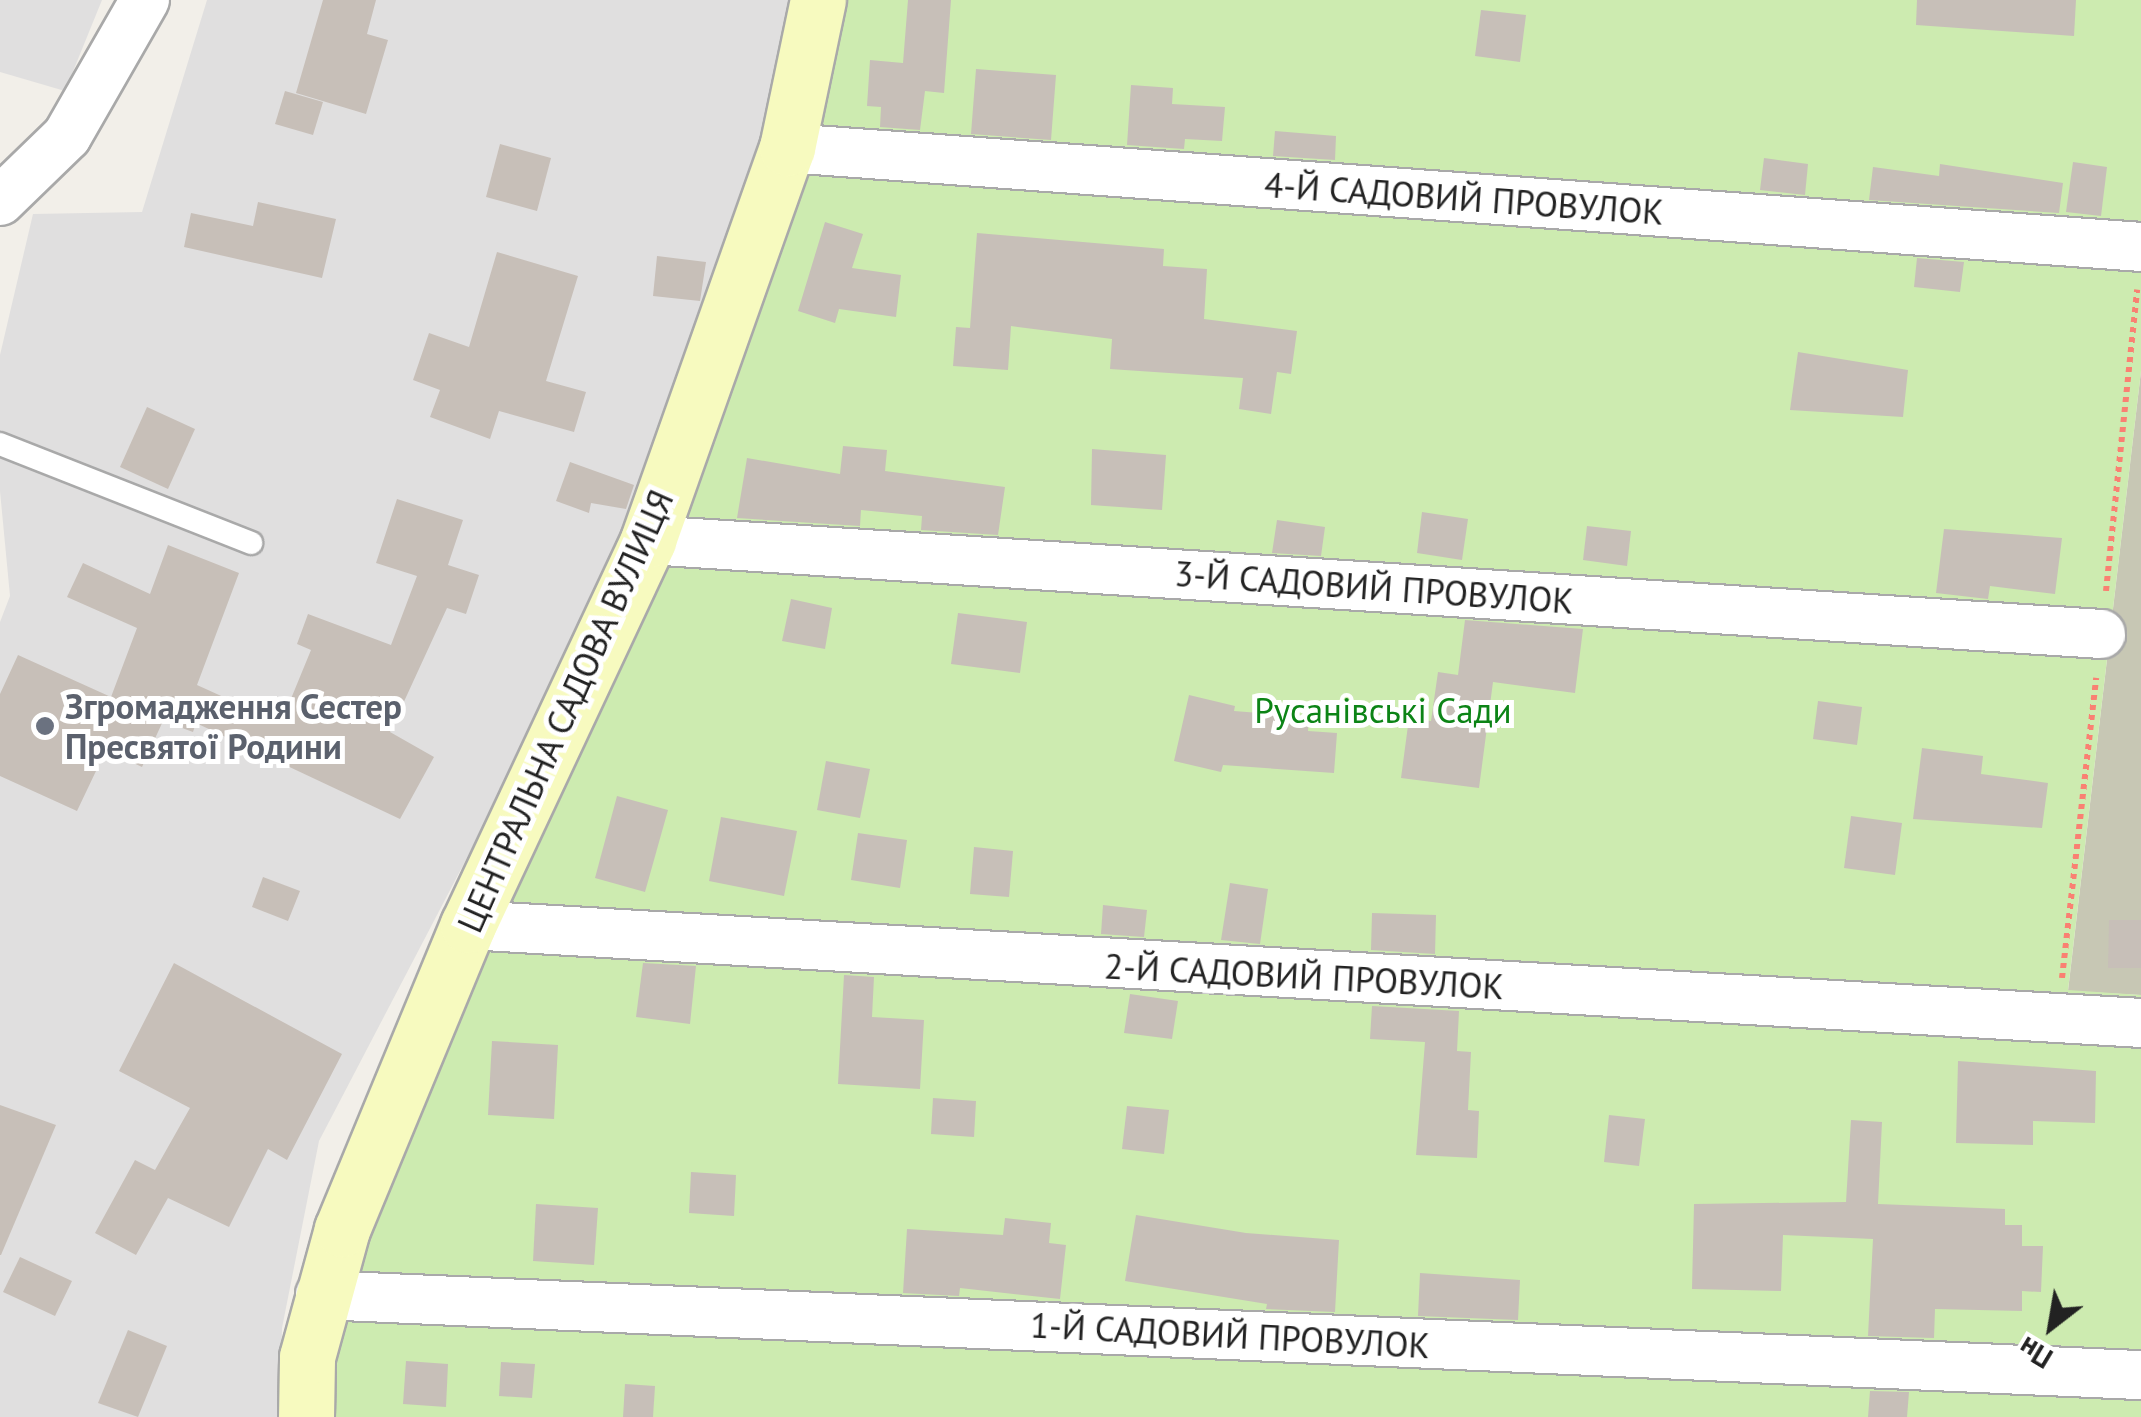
<!DOCTYPE html>
<html>
<head>
<meta charset="utf-8">
<style>
  body { margin:0 }
  #map { position:relative; width:2141px; height:1417px; overflow:hidden; background:#f2efe9; font-family:"PT Sans",sans-serif }
  div>[style] { position:absolute }
  [style*='--x'] { left:calc(var(--x)*1px); top:calc(var(--y)*1px); width:calc(var(--w)*1px); rotate:calc(var(--a)*1deg) }
  .residential>* { inset:0; background:#e0dfdf }
  .construction>* { inset:0; background:#c7c7b4 }
  .grass>* { inset:0; background:#cdebb0 }
  .building>* { inset:0; background:#c7bfb8 }
  .path>* { height:6px; margin-top:-3px; transform-origin:0; background:repeating-linear-gradient(90deg,#fa8072 0 5px,transparent 0 10px) }
  .roads { filter:drop-shadow(2px 0 #a9a9a9) drop-shadow(-2px 0 #a9a9a9) drop-shadow(0 2px #a9a9a9) drop-shadow(0 -2px #a9a9a9) }
  .service>* { height:22px; margin:-11px; padding:0 11px; transform-origin:11px; border-radius:11px; background:#fff }
  .minor>* { height:48px; margin:-24px; padding:0 24px; transform-origin:24px; border-radius:24px; background:#fff }
  .secondary>* { height:55px; margin:-27.5px; padding:0 27.5px; transform-origin:27.5px; border-radius:27.5px; background:#f7fabf }
  .dots>* { width:28px; height:28px; translate:-50% -50%; box-sizing:border-box; border:5px solid #fff; border-radius:50% }
  span { translate:-50% -50%; white-space:nowrap; text-align:center; line-height:1.15; -webkit-text-stroke:10px #fff; paint-order:stroke }
  .street-label { font-size:35px; color:#222 }
  .worship-label { font-size:35px; color:#5b616d; font-weight:700 }
  .left { translate:0 -50%; text-align:left }
  .park-label { font-size:35px; color:#0c8416 }
  .north { position:absolute; left:2001px; top:1277px; width:100px; height:100px; -webkit-text-stroke:8px #fff; paint-order:stroke; rotate:211deg; font-size:28px; font-weight:700; line-height:40px; text-align:center; color:#222 }
  .north::after { content:''; display:block; margin:auto; width:35px; height:45px; background:#222; clip-path:polygon(50% 0,100% 100%,50% 72%,0 100%) }
</style>
</head>
<body>
<div id="map">
  <div class="residential">
    <div style="clip-path:polygon(0 0,102px 0,65px 91px,0 72px)"></div>
    <div style="clip-path:polygon(207px 0,800px 0,772px 148px,636px 534px,319px 1141px,282px 1328px,280px 1417px,0 1417px,0 622px,10px 596px,0 491px,0 355px,33px 214px,142px 212px)"></div>
  </div>
  <div class="construction">
    <div style="clip-path:polygon(2141px 371px,2141px 995px,2068px 991px)"></div>
  </div>
  <div class="grass">
    <div style="clip-path:polygon(841px 0,2141px 0,2141px 371px,2068px 990px,2141px 995px,2141px 1417px,331px 1417px,333px 1316px)"></div>
  </div>
  <div class="building">
    <div style="clip-path:polygon(323px 0,376px 0,367px 34px,388px 40px,366px 114px,296px 93px)"></div>
    <div style="clip-path:polygon(908px 0,951px 0,944px 93px,925px 91px,920px 130px,880px 127px,881px 107px,867px 106px,870px 60px,903px 63px)"></div>
    <div style="clip-path:polygon(1917px 0,2076px 0,2074px 36px,1916px 25px)"></div>
    <div style="clip-path:polygon(1481px 10px,1526px 15px,1520px 62px,1475px 56px)"></div>
    <div style="clip-path:polygon(976px 69px,1056px 75px,1051px 140px,971px 134px)"></div>
    <div style="clip-path:polygon(1131px 85px,1173px 88px,1172px 104px,1225px 107px,1222px 141px,1185px 139px,1184px 149px,1127px 145px)"></div>
    <div style="clip-path:polygon(285px 91px,323px 102px,313px 135px,275px 124px)"></div>
    <div style="clip-path:polygon(1275px 131px,1336px 136px,1335px 160px,1273px 156px)"></div>
    <div style="clip-path:polygon(500px 144px,551px 158px,537px 211px,486px 197px)"></div>
    <div style="clip-path:polygon(1764px 158px,1808px 164px,1805px 195px,1760px 190px)"></div>
    <div style="clip-path:polygon(2073px 162px,2107px 167px,2101px 216px,2066px 212px)"></div>
    <div style="clip-path:polygon(1940px 164px,2063px 183px,2059px 213px,1869px 200px,1873px 167px,1939px 176px)"></div>
    <div style="clip-path:polygon(258px 202px,336px 219px,322px 278px,184px 247px,191px 213px,253px 226px)"></div>
    <div style="clip-path:polygon(825px 222px,863px 234px,852px 268px,901px 275px,896px 317px,839px 309px,835px 323px,798px 311px)"></div>
    <div style="clip-path:polygon(977px 233px,1164px 249px,1163px 266px,1207px 269px,1204px 319px,1297px 331px,1291px 374px,1277px 372px,1271px 414px,1239px 409px,1243px 378px,1110px 369px,1112px 339px,1011px 326px,1008px 370px,953px 366px,956px 327px,970px 328px)"></div>
    <div style="clip-path:polygon(497px 252px,578px 276px,546px 381px,586px 392px,574px 432px,499px 411px,490px 439px,430px 417px,440px 390px,413px 380px,429px 333px,469px 347px)"></div>
    <div style="clip-path:polygon(657px 256px,706px 262px,700px 301px,653px 296px)"></div>
    <div style="clip-path:polygon(1917px 258px,1964px 262px,1960px 292px,1914px 287px)"></div>
    <div style="clip-path:polygon(1798px 352px,1908px 370px,1903px 417px,1790px 410px)"></div>
    <div style="clip-path:polygon(147px 407px,195px 429px,168px 489px,120px 467px)"></div>
    <div style="clip-path:polygon(843px 446px,887px 450px,885px 471px,1005px 487px,998px 535px,921px 530px,922px 516px,861px 510px,860px 526px,737px 518px,747px 458px,840px 474px)"></div>
    <div style="clip-path:polygon(1092px 449px,1166px 455px,1162px 510px,1091px 505px)"></div>
    <div style="clip-path:polygon(570px 462px,634px 485px,626px 509px,591px 503px,589px 513px,556px 501px)"></div>
    <div style="clip-path:polygon(397px 499px,463px 520px,448px 565px,479px 575px,466px 614px,447px 608px,390px 732px,434px 757px,400px 819px,196px 723px,193px 732px,163px 721px,142px 767px,106px 750px,77px 811px,0 776px,0 694px,18px 655px,111px 697px,137px 628px,67px 597px,83px 563px,150px 594px,168px 545px,239px 573px,197px 685px,281px 723px,311px 650px,297px 644px,308px 614px,391px 645px,417px 576px,376px 563px)"></div>
    <div style="clip-path:polygon(1422px 512px,1468px 519px,1462px 560px,1417px 553px)"></div>
    <div style="clip-path:polygon(1277px 520px,1325px 527px,1321px 556px,1272px 553px)"></div>
    <div style="clip-path:polygon(1587px 526px,1631px 531px,1627px 566px,1583px 560px)"></div>
    <div style="clip-path:polygon(1944px 529px,2062px 538px,2055px 594px,1990px 586px,1988px 599px,1936px 593px)"></div>
    <div style="clip-path:polygon(791px 599px,832px 608px,825px 649px,782px 641px)"></div>
    <div style="clip-path:polygon(958px 613px,1027px 622px,1020px 673px,951px 664px)"></div>
    <div style="clip-path:polygon(1465px 620px,1583px 629px,1575px 693px,1493px 682px,1479px 788px,1401px 778px,1409px 718px,1431px 721px,1438px 672px,1458px 675px)"></div>
    <div style="clip-path:polygon(1189px 695px,1235px 706px,1234px 711px,1309px 717px,1308px 731px,1337px 733px,1334px 773px,1223px 765px,1221px 772px,1174px 761px)"></div>
    <div style="clip-path:polygon(1818px 701px,1862px 707px,1857px 745px,1813px 739px)"></div>
    <div style="clip-path:polygon(1922px 748px,1983px 756px,1981px 774px,2048px 783px,2042px 828px,1913px 819px)"></div>
    <div style="clip-path:polygon(826px 761px,870px 769px,860px 818px,817px 810px)"></div>
    <div style="clip-path:polygon(617px 796px,668px 810px,645px 892px,595px 878px)"></div>
    <div style="clip-path:polygon(1851px 816px,1902px 823px,1895px 875px,1844px 868px)"></div>
    <div style="clip-path:polygon(721px 817px,797px 831px,784px 896px,709px 881px)"></div>
    <div style="clip-path:polygon(858px 833px,907px 840px,900px 888px,851px 880px)"></div>
    <div style="clip-path:polygon(974px 847px,1013px 851px,1009px 897px,970px 894px)"></div>
    <div style="clip-path:polygon(263px 877px,300px 891px,288px 921px,252px 907px)"></div>
    <div style="clip-path:polygon(1230px 883px,1268px 889px,1260px 944px,1221px 940px)"></div>
    <div style="clip-path:polygon(1103px 905px,1147px 910px,1144px 937px,1101px 934px)"></div>
    <div style="clip-path:polygon(1372px 913px,1436px 915px,1435px 954px,1371px 950px)"></div>
    <div style="clip-path:polygon(2109px 920px,2141px 920px,2141px 968px,2108px 968px)"></div>
    <div style="clip-path:polygon(174px 963px,342px 1054px,287px 1160px,268px 1149px,229px 1227px,168px 1198px,136px 1255px,95px 1233px,135px 1160px,155px 1170px,190px 1108px,119px 1071px)"></div>
    <div style="clip-path:polygon(643px 963px,696px 966px,690px 1024px,636px 1017px)"></div>
    <div style="clip-path:polygon(844px 975px,874px 977px,872px 1017px,924px 1020px,920px 1089px,838px 1084px)"></div>
    <div style="clip-path:polygon(1130px 994px,1178px 1001px,1172px 1039px,1124px 1033px)"></div>
    <div style="clip-path:polygon(1372px 1006px,1459px 1011px,1457px 1051px,1471px 1052px,1468px 1110px,1479px 1111px,1477px 1158px,1416px 1155px,1425px 1042px,1370px 1039px)"></div>
    <div style="clip-path:polygon(492px 1041px,558px 1045px,554px 1119px,488px 1115px)"></div>
    <div style="clip-path:polygon(1958px 1061px,2096px 1071px,2095px 1123px,2033px 1121px,2033px 1145px,1956px 1143px)"></div>
    <div style="clip-path:polygon(933px 1098px,976px 1101px,974px 1137px,931px 1134px)"></div>
    <div style="clip-path:polygon(0 1105px,56px 1125px,1px 1255px,0 1255px)"></div>
    <div style="clip-path:polygon(1127px 1106px,1169px 1110px,1164px 1154px,1122px 1149px)"></div>
    <div style="clip-path:polygon(1609px 1115px,1645px 1119px,1639px 1166px,1604px 1162px)"></div>
    <div style="clip-path:polygon(1851px 1120px,1882px 1122px,1878px 1204px,2005px 1209px,2005px 1225px,2022px 1225px,2022px 1246px,2043px 1246px,2041px 1292px,2022px 1291px,2022px 1311px,1935px 1309px,1934px 1338px,1868px 1336px,1873px 1239px,1783px 1235px,1781px 1291px,1692px 1289px,1694px 1204px,1846px 1202px)"></div>
    <div style="clip-path:polygon(691px 1172px,736px 1175px,734px 1216px,689px 1213px)"></div>
    <div style="clip-path:polygon(536px 1204px,598px 1208px,594px 1265px,533px 1261px)"></div>
    <div style="clip-path:polygon(1136px 1215px,1246px 1233px,1339px 1240px,1335px 1312px,1266px 1309px,1267px 1304px,1125px 1281px)"></div>
    <div style="clip-path:polygon(1005px 1218px,1051px 1223px,1049px 1243px,1066px 1245px,1060px 1299px,960px 1288px,959px 1296px,903px 1293px,907px 1229px,1003px 1235px)"></div>
    <div style="clip-path:polygon(20px 1257px,72px 1281px,55px 1316px,3px 1292px)"></div>
    <div style="clip-path:polygon(1420px 1273px,1520px 1280px,1518px 1320px,1418px 1316px)"></div>
    <div style="clip-path:polygon(128px 1330px,167px 1346px,138px 1417px,98px 1403px)"></div>
    <div style="clip-path:polygon(406px 1361px,448px 1364px,446px 1407px,403px 1404px)"></div>
    <div style="clip-path:polygon(501px 1362px,535px 1364px,532px 1398px,499px 1396px)"></div>
    <div style="clip-path:polygon(625px 1384px,655px 1386px,653px 1417px,623px 1417px)"></div>
    <div style="clip-path:polygon(1870px 1391px,1909px 1392px,1907px 1417px,1868px 1417px)"></div>
  </div>
  <div class="path">
    <div style="--x:2106;--y:591;--w:303;--a:-84.1"></div>
    <div style="--x:2062;--y:978;--w:302;--a:-83.5"></div>
  </div>
  <div class="roads">
    <div class="service">
      <div style="--x:0;--y:444;--w:270;--a:21.5"></div>
    </div>
    <div class="minor">
      <div style="--x:787;--y:148;--w:1358;--a:4.18"></div>
      <div style="--x:0;--y:201;--w:93;--a:-44.1"></div>
      <div style="--x:67;--y:136;--w:157;--a:-60.2"></div>
      <div style="--x:648;--y:540;--w:1456;--a:3.7"></div>
      <div style="--x:468;--y:925;--w:1676;--a:3.35"></div>
      <div style="--x:320;--y:1295;--w:1823;--a:2.52"></div>
    </div>
    <div class="secondary">
      <div style="--x:306;--y:1417;--w:60;--a:-89"></div>
      <div style="--x:307;--y:1357;--w:133;--a:-74.7"></div>
      <div style="--x:342;--y:1229;--w:329;--a:-67.5"></div>
      <div style="--x:468;--y:925;--w:425;--a:-64.9"></div>
      <div style="--x:648;--y:540;--w:416;--a:-70.5"></div>
      <div style="--x:787;--y:148;--w:151;--a:-78.2"></div>
    </div>
  </div>
  <div class="dots">
    <div style="left:45px;top:726px;background:#6b7280"></div>
  </div>
  <div class="street-label">
    <span style="left:1464px;top:198px;rotate:4deg">4-Й САДОВИЙ ПРОВУЛОК</span>
    <span style="left:1374px;top:587px;rotate:4deg">3-Й САДОВИЙ ПРОВУЛОК</span>
    <span style="left:565px;top:711px;rotate:-66deg">ЦЕНТРАЛЬНА САДОВА ВУЛИЦЯ</span>
    <span style="left:1304px;top:976px;rotate:3deg">2-Й САДОВИЙ ПРОВУЛОК</span>
    <span style="left:1230px;top:1335px;rotate:3deg">1-Й САДОВИЙ ПРОВУЛОК</span>
  </div>
  <div class="worship-label">
    <span class="left" style="left:65px;top:726px">Згромадження Сестер<br>Пресвятої Родини</span>
  </div>
  <div class="park-label">
    <span style="left:1383px;top:710px">Русанівські Сади</span>
  </div>
  <div class="north">Пн</div>
</div>
</body>
</html>
